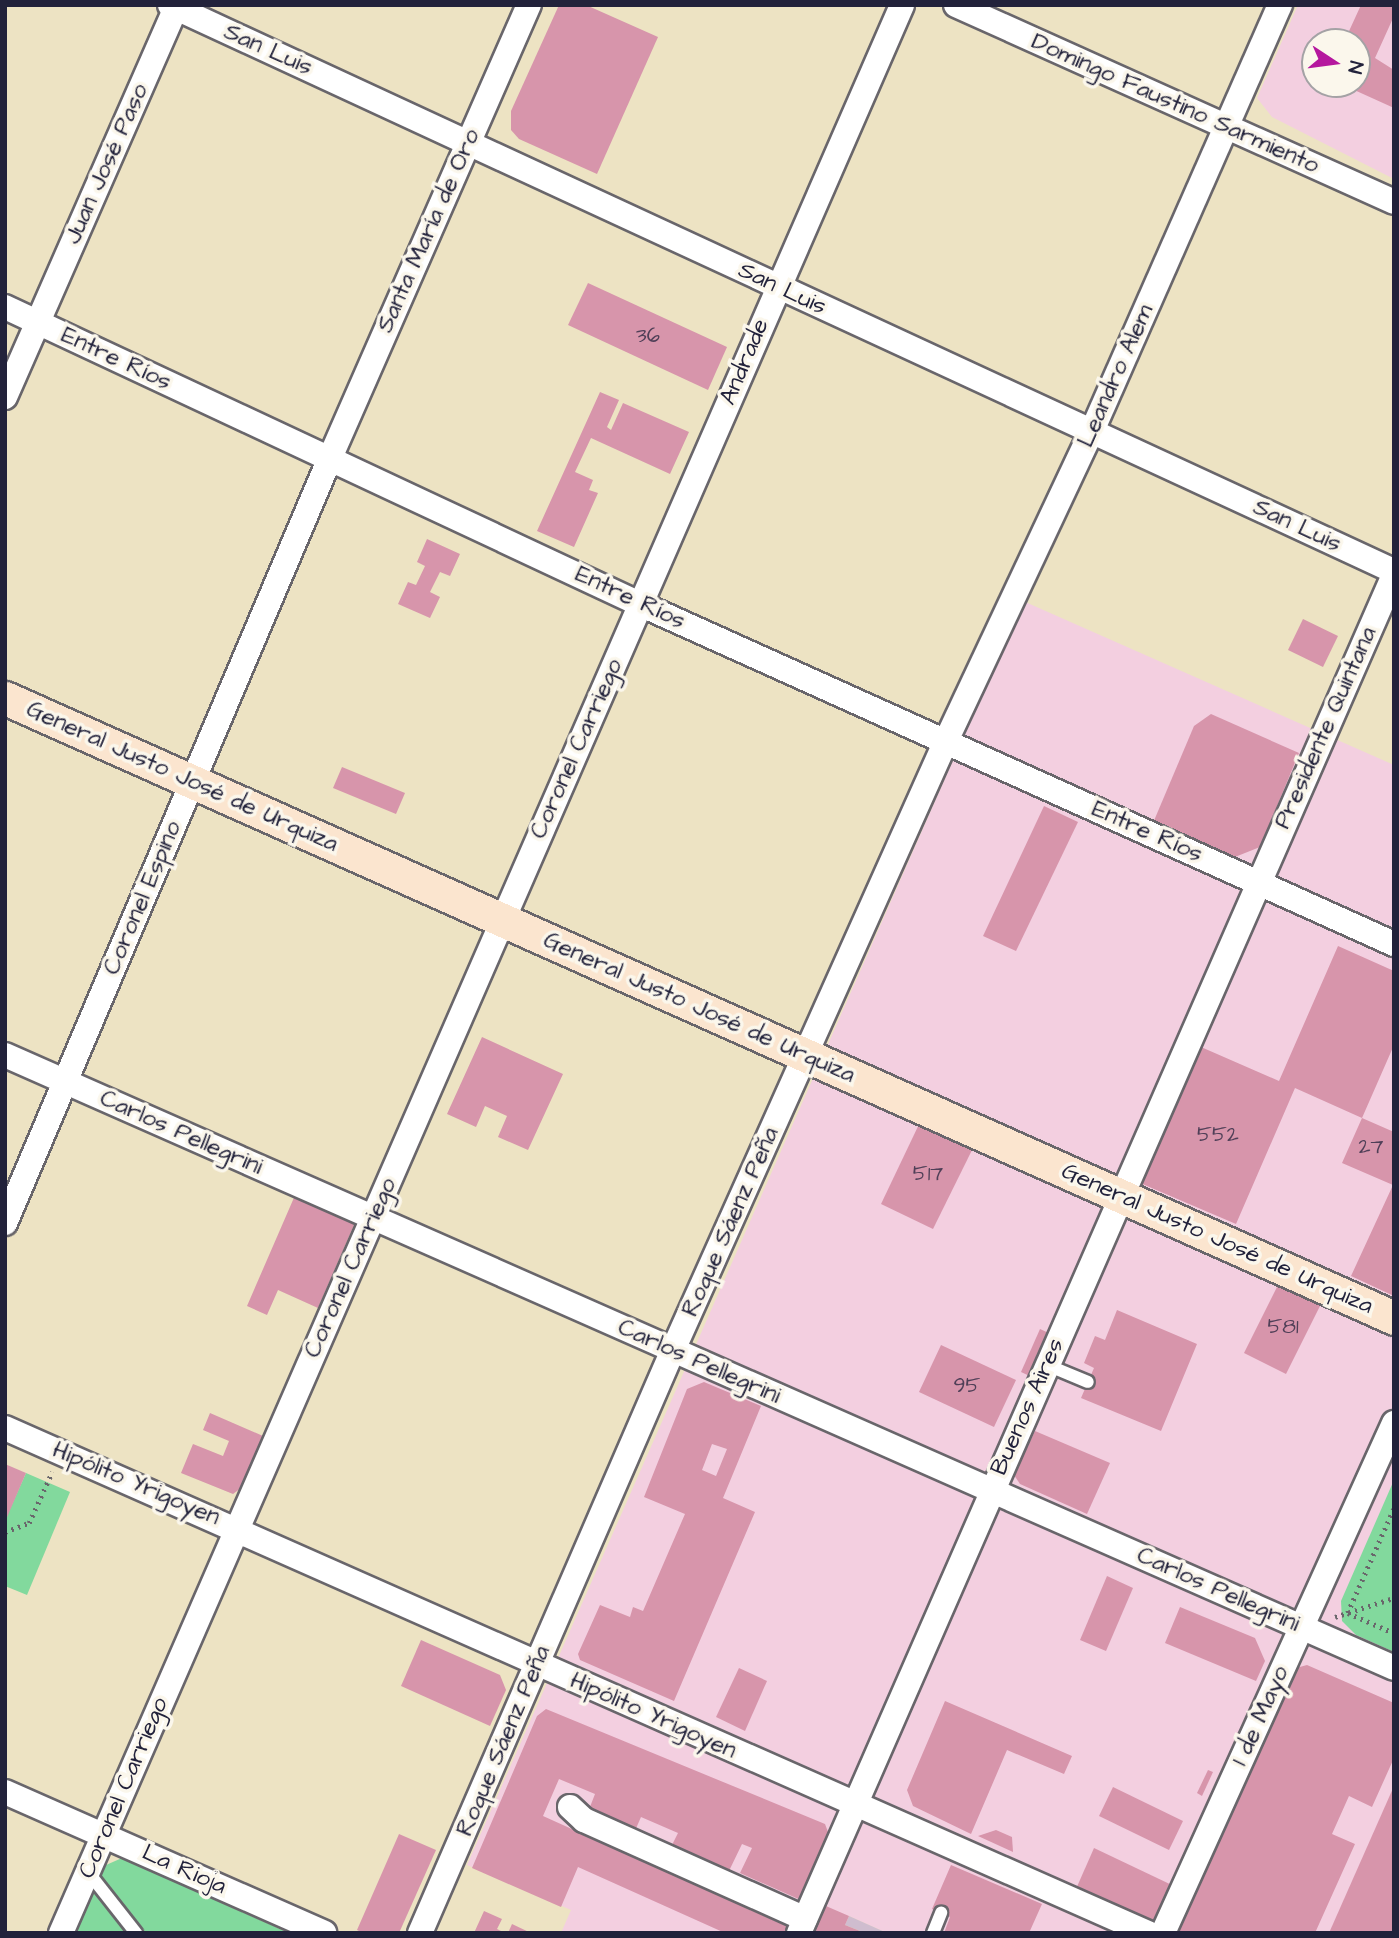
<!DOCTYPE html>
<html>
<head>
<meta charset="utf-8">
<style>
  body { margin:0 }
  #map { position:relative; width:1399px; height:1938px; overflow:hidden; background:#ede3c3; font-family:"Architects Daughter",sans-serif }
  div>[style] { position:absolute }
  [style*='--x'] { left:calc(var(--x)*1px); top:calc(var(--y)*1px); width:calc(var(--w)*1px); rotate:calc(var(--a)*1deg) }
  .built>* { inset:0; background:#f3cfe0 }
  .industrial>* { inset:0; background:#cfbdcf }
  .green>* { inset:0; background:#82d99d }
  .building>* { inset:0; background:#d795ab }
  .path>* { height:4.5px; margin-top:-2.25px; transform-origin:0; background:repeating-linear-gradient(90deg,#69666b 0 2px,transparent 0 7px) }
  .roads { filter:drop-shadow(2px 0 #69666b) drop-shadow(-2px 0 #69666b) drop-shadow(0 2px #69666b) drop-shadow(0 -2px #69666b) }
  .lane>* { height:12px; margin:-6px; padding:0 6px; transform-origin:6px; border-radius:6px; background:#fff }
  .street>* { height:24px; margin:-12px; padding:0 12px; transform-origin:12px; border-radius:12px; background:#fff }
  .secondary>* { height:33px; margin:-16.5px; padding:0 16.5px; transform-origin:16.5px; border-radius:16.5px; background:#fbe5cf }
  span { translate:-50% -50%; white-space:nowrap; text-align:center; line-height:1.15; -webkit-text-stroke:7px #fbf7ec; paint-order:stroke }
  .number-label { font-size:21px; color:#4f3f57 }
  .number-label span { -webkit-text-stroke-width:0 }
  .street-label { font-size:24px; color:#22223b }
  .frame { position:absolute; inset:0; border:7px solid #22223b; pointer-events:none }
  .north { position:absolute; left:1301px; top:28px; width:70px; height:70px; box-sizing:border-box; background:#fbf7ec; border:2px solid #a4a2a5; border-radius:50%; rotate:103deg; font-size:19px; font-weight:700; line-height:28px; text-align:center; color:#22223b }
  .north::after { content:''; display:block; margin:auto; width:24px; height:32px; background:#b5179e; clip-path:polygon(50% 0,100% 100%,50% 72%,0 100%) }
</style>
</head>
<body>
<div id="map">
  <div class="built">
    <div style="clip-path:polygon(evenodd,1298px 5px,1394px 5px,1394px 179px,1272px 117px,1257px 98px,1298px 5px,1315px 42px,1357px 42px,1357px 84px,1315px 84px,1315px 42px)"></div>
    <div style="clip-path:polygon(1023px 601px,1394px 765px,1394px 1933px,887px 1933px,849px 1916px,842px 1933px,561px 1933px,571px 1910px,467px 1865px)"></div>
  </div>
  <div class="industrial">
    <div style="clip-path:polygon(849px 1916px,887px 1933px,865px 1933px,845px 1925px)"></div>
  </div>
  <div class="green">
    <div style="clip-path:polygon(26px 1473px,70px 1492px,27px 1595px,5px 1586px,5px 1520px)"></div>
    <div style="clip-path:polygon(1394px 1480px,1394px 1652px,1356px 1635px,1342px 1621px,1341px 1601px)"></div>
    <div style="clip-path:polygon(122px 1858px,289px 1933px,76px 1933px,106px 1865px)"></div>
  </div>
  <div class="building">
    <div style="clip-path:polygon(559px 5px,586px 5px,658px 37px,597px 174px,519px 139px,511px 130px,511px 111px)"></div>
    <div style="clip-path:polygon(1361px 5px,1394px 5px,1394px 16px,1375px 58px,1394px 70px,1394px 108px,1341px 84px,1357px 84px,1357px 42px,1344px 42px)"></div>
    <div style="clip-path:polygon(588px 283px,727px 347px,708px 390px,568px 325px)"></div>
    <div style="clip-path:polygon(600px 392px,619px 400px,607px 427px,611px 430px,623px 403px,689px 432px,670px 474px,591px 438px,575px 472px,593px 480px,589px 490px,598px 493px,574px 547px,537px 531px)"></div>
    <div style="clip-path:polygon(427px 539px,460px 554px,450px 576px,440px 572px,430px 592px,440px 597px,430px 618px,398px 604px,408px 582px,416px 585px,425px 566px,417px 562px)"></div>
    <div style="clip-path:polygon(1303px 619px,1338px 636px,1323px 667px,1288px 650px)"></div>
    <div style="clip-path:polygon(1211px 714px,1299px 753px,1260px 847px,1235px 857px,1153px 823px,1194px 726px)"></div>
    <div style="clip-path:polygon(342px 767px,405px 793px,396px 814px,333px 788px)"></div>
    <div style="clip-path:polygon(1044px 806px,1078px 822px,1016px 951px,983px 936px)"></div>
    <div style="clip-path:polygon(1338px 946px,1394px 971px,1394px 1045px,1362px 1118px,1295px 1088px,1236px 1224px,1140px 1183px,1201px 1047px,1279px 1081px)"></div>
    <div style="clip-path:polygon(482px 1037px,563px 1074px,528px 1150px,498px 1137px,507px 1116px,485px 1106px,476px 1127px,447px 1114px)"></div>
    <div style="clip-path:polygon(922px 1118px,975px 1144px,933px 1229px,881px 1204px)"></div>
    <div style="clip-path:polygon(1362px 1118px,1394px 1132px,1394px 1296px,1351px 1276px,1393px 1185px,1342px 1163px)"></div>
    <div style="clip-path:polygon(296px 1193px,349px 1216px,354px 1225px,318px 1308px,278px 1290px,267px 1315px,247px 1306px)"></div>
    <div style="clip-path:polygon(1280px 1281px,1322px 1302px,1286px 1374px,1244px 1353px)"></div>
    <div style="clip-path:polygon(1117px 1310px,1197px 1344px,1161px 1431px,1081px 1398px,1094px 1368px,1084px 1363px,1095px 1336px,1105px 1340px)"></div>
    <div style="clip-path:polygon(1040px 1329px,1053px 1335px,1034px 1378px,1021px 1372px)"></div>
    <div style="clip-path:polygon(941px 1345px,1016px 1380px,994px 1427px,919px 1392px)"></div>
    <div style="clip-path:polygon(evenodd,704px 1382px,761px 1406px,723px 1498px,755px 1512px,674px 1701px,580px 1660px,578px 1654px,600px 1605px,630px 1617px,633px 1607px,643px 1611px,685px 1514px,644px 1497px,687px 1389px,704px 1382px,712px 1444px,727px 1449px,716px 1476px,702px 1470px,712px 1444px)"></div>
    <div style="clip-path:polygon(210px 1413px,263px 1436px,241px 1488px,233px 1494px,181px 1473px,193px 1444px,223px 1456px,229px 1441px,203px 1430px)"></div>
    <div style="clip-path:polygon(1035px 1431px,1110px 1463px,1087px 1514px,1020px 1484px,1014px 1475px)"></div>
    <div style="clip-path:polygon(5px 1464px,26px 1473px,5px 1522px)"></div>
    <div style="clip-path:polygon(1107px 1576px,1133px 1588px,1106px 1651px,1080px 1640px)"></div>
    <div style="clip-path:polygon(1180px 1607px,1255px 1638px,1265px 1661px,1256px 1681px,1165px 1643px)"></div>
    <div style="clip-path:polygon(421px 1640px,500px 1675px,506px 1690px,490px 1726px,401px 1686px)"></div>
    <div style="clip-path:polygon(1307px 1665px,1394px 1703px,1394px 1758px,1372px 1807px,1349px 1796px,1332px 1834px,1355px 1844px,1315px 1933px,1179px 1933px,1175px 1923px,1296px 1668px)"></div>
    <div style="clip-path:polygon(739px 1668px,767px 1681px,745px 1731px,716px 1717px)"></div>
    <div style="clip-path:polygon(945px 1701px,1072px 1756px,1064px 1774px,1007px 1750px,971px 1834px,913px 1806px,907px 1790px)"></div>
    <div style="clip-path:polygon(546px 1709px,825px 1824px,831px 1840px,803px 1901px,740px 1873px,752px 1848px,742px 1844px,728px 1873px,670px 1849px,678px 1833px,641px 1817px,634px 1833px,588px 1812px,595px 1794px,559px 1779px,543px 1816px,791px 1928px,789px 1933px,725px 1933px,578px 1867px,561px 1907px,472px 1868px,537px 1716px)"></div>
    <div style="clip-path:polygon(1208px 1770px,1213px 1772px,1202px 1796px,1197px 1793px)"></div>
    <div style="clip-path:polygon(1394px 1786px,1394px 1933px,1329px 1933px)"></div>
    <div style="clip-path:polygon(1113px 1787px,1183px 1821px,1169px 1850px,1099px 1816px)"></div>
    <div style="clip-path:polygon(996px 1830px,1012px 1837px,1013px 1852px,978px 1836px)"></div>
    <div style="clip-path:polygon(399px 1834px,436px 1850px,399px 1933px,363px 1933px,357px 1930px)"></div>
    <div style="clip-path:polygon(1094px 1848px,1176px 1887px,1159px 1925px,1076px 1889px)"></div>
    <div style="clip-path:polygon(951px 1865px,1042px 1904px,1029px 1933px,944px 1933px,950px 1917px,932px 1909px)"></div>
    <div style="clip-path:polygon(819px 1903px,849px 1916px,845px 1925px,865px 1933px,806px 1933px)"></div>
    <div style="clip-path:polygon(484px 1911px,502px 1919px,497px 1929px,505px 1933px,474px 1933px)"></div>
    <div style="clip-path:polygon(512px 1924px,531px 1933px,508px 1933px)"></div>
  </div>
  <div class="path">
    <div style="--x:1394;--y:1509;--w:114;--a:113.9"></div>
    <div style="--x:1348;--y:1613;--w:50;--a:23.5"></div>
    <div style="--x:5;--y:1532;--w:26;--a:-21"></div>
    <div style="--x:29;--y:1523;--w:56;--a:-65.7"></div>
    <div style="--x:1335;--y:1617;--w:62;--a:-17.9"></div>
  </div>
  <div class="roads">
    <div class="lane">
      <div style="--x:1047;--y:1365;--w:44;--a:22.5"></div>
      <div style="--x:88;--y:1872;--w:78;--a:51.8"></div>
      <div style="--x:933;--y:1933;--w:22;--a:-68"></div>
    </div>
    <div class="street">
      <div style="--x:170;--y:5;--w:1349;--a:24.82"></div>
      <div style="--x:956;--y:5;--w:480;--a:24.2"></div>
      <div style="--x:5;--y:307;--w:701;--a:25.07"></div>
      <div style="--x:640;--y:604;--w:827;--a:24.27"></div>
      <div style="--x:5;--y:397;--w:428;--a:-66.3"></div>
      <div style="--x:5;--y:1055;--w:1518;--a:23.81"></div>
      <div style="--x:5;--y:1223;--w:831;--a:-66.98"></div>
      <div style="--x:330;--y:458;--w:495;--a:-66.3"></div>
      <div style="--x:5;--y:1428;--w:1250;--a:23.84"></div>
      <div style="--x:5;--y:1792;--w:349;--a:23.8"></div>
      <div style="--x:570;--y:1807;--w:19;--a:43"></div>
      <div style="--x:584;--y:1820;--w:242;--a:24.1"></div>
      <div style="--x:61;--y:1933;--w:2103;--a:-66.43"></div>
      <div style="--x:420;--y:1933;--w:636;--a:-66.54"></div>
      <div style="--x:673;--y:1350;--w:665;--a:-65.86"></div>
      <div style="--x:945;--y:743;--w:345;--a:-64.8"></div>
      <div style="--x:1092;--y:431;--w:466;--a:-66.2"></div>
      <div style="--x:799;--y:1933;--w:1483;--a:-66.34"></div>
      <div style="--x:1163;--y:1933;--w:560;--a:-65.63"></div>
    </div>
    <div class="secondary">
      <div style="--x:5;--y:698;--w:1521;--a:24.05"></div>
    </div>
  </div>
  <div class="number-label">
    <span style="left:648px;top:336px">36</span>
    <span style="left:1218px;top:1135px">552</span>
    <span style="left:1371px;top:1147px">27</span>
    <span style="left:928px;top:1174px">517</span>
    <span style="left:1283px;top:1327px">581</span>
    <span style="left:967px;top:1386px">95</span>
  </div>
  <div class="street-label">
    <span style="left:268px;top:50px;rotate:24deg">San Luis</span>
    <span style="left:1175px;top:104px;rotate:24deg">Domingo Faustino Sarmiento</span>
    <span style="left:107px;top:164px;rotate:-66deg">Juan José Paso</span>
    <span style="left:429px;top:231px;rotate:-66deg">Santa María de Oro</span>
    <span style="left:782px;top:289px;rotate:25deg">San Luis</span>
    <span style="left:116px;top:359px;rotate:25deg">Entre Ríos</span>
    <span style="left:745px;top:362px;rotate:-67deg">Andrade</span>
    <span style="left:1116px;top:376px;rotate:-66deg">Leandro Alem</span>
    <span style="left:1297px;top:526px;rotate:25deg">San Luis</span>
    <span style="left:630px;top:598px;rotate:25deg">Entre Ríos</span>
    <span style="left:1326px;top:728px;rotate:-66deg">Presidente Quintana</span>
    <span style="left:577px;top:749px;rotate:-66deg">Coronel Carriego</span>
    <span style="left:182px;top:777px;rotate:24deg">General Justo José de Urquiza</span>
    <span style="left:1147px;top:832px;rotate:24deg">Entre Ríos</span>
    <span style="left:143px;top:898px;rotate:-67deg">Coronel Espino</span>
    <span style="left:699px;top:1008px;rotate:24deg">General Justo José de Urquiza</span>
    <span style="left:181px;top:1133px;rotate:24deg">Carlos Pellegrini</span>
    <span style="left:731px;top:1222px;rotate:-66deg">Roque Sáenz Peña</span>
    <span style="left:1217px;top:1239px;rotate:24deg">General Justo José de Urquiza</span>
    <span style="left:351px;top:1268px;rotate:-66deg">Coronel Carriego</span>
    <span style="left:699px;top:1362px;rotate:24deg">Carlos Pellegrini</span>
    <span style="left:1028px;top:1407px;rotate:-66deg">Buenos Aires</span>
    <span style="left:136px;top:1484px;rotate:23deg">Hipólito Yrigoyen</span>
    <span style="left:1218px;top:1590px;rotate:24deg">Carlos Pellegrini</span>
    <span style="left:653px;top:1716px;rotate:24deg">Hipólito Yrigoyen</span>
    <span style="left:1261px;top:1716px;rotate:-66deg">1 de Mayo</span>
    <span style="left:504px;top:1741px;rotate:-67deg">Roque Sáenz Peña</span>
    <span style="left:124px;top:1788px;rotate:-67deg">Coronel Carriego</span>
    <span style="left:184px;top:1870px;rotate:24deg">La Rioja</span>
  </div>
  <div class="frame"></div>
  <div class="north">N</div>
</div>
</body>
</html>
